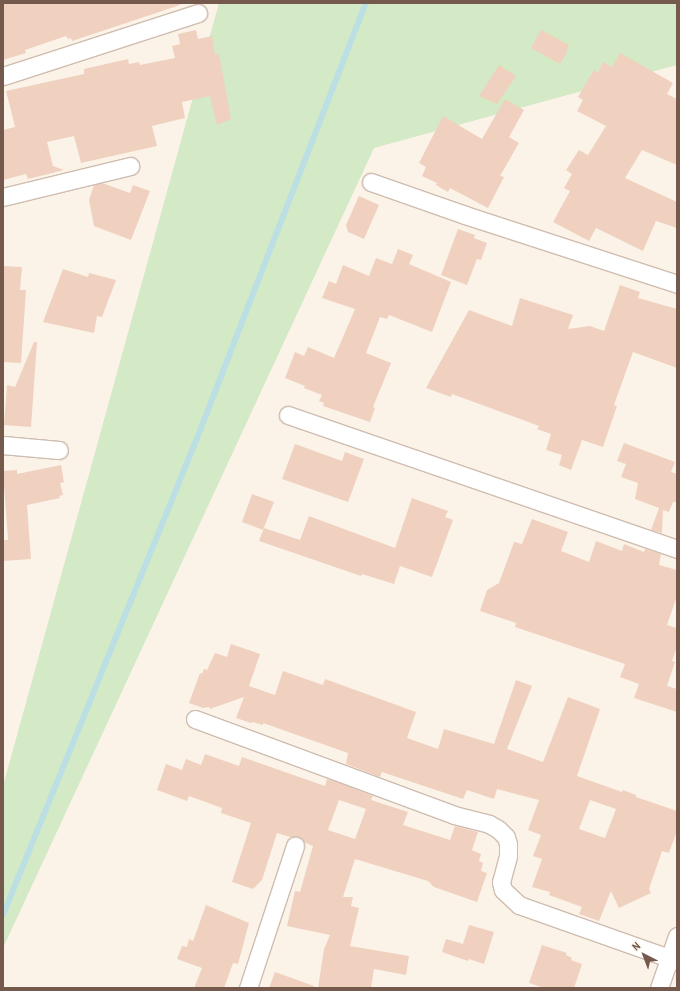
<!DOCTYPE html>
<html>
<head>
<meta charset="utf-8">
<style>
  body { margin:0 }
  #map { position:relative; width:680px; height:991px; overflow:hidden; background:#fbf3e7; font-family:"Archivo Narrow",sans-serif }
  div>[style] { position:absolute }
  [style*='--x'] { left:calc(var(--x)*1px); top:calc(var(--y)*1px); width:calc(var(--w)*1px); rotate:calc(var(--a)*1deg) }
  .green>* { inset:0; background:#d4e9c5 }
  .stream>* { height:5.5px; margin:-2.75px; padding:0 2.75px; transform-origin:2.75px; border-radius:2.75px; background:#bcdfe4 }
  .building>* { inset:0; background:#f0d1bf }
  .roads { filter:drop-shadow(1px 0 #cfbdb0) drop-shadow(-1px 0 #cfbdb0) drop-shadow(0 1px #cfbdb0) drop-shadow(0 -1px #cfbdb0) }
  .street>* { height:17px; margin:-8.5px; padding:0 8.5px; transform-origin:8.5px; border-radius:8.5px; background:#fff }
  span { translate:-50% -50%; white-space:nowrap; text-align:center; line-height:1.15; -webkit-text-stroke:3px #fef7ed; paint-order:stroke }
  .frame { position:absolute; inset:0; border:4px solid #74594c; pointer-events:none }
  .north { position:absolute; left:624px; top:935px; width:40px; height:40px; -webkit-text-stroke:3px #fef7ed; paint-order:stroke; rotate:318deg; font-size:11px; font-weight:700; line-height:16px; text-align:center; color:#74594c }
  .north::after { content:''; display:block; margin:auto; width:14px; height:18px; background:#74594c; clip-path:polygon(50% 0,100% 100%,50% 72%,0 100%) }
</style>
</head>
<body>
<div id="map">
  <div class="green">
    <div style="clip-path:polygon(219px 3px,677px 3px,677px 65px,374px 148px,3px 948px,3px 786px)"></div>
  </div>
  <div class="stream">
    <div style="--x:3;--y:915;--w:512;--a:-67.85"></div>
    <div style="--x:196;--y:441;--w:470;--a:-68.8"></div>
  </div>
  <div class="building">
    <div style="clip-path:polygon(3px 3px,180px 3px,180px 5px,72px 41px,71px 38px,68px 39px,66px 36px,25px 50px,26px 53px,3px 60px)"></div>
    <div style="clip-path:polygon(196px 30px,198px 39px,212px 36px,215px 55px,219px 54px,231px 119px,217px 125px,210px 96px,182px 102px,185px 118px,152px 126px,157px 146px,81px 163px,74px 136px,47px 142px,53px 166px,64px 170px,28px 179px,26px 174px,3px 180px,3px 130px,15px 127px,6px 91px,84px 74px,84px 69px,128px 59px,129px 64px,139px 62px,140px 65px,175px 58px,172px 46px,180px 44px,178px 34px)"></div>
    <div style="clip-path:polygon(541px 30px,569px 45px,566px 52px,567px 52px,560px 64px,531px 48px)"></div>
    <div style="clip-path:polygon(620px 53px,673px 83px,667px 94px,677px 99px,677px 165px,642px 150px,625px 178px,677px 202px,677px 228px,656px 221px,643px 251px,596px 228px,589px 241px,553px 222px,570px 191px,564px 188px,572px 174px,566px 170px,579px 150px,588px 155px,606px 126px,577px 111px,583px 100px,578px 97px,594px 70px,598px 73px,603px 62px,612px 67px)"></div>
    <div style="clip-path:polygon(499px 65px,516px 76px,497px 104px,479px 96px)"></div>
    <div style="clip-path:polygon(505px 99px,524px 110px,509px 137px,519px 143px,500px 176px,504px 177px,488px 208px,450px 188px,448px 192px,436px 185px,437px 183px,422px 176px,426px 167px,419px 163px,443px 116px,482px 139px)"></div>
    <div style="clip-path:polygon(102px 183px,130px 193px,133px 185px,150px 191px,131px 240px,94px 226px,89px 200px,94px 185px)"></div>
    <div style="clip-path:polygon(359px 196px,379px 205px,364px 239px,348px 232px,346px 225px)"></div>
    <div style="clip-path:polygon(458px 229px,475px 235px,474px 238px,487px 243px,481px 260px,477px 259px,467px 285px,441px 275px)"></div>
    <div style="clip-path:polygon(398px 249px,413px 255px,409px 264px,451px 282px,432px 332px,389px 315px,387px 319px,380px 317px,366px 353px,391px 363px,373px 407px,375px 408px,370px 422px,323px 406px,324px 403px,319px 401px,322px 395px,304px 388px,305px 386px,285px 378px,295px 352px,304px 356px,308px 347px,334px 358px,355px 309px,322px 298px,329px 281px,336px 284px,343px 265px,369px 276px,376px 258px,392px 264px)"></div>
    <div style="clip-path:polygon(3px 266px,22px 267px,20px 290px,26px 290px,21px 363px,3px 362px)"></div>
    <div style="clip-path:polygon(63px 269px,88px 277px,89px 273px,116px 280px,102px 317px,97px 316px,94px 333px,43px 322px)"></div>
    <div style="clip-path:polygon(620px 285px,640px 292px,638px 298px,677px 309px,677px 368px,633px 352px,614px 405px,617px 406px,603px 447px,582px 440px,571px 470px,559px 465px,562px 455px,546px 450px,551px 434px,537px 429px,539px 426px,452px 394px,451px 397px,426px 388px,469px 310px,512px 326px,520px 298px,573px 315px,568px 329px,590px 326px,604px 331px)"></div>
    <div style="clip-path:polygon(34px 342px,37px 342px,31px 427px,4px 425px,7px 385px,15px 387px)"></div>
    <div style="clip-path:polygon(624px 443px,675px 462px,671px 472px,677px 474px,677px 502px,673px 502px,669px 512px,663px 510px,662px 533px,651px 530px,659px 508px,635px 499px,638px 483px,621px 477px,626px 464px,617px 461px)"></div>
    <div style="clip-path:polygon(295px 444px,342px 461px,345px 452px,364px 459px,348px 502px,282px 479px)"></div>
    <div style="clip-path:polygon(61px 465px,64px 482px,60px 483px,63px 495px,59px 496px,60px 498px,27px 505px,31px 559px,3px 561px,3px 540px,8px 540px,3px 471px,17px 470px,17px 474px)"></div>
    <div style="clip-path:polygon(252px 494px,274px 502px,263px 530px,242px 522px)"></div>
    <div style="clip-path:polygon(412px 498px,448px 511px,445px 517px,453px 520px,432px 577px,400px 566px,394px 584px,362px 574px,361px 576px,259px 541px,264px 528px,300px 540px,309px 516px,395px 548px)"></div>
    <div style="clip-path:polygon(532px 519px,568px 532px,561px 551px,589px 562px,596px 541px,622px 551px,624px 544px,644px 552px,645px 549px,661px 554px,659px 565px,677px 570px,677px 596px,667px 625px,677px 628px,677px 647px,672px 661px,675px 662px,667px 686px,677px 689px,677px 712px,634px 698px,639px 684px,620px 677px,625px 664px,515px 627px,516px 623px,480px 611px,487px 590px,499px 583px,514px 542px,522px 544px)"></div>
    <div style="clip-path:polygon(evenodd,231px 644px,260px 654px,249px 686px,275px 695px,283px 671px,323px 685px,325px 679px,416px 712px,407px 738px,438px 749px,444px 729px,494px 744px,516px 680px,532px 686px,507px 749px,543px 762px,568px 697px,600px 709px,577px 776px,622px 792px,623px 790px,636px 795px,636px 797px,677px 811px,677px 831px,669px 853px,662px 851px,649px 889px,651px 893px,619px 908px,611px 891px,599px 921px,579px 914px,582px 907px,549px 895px,550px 892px,532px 887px,542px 859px,533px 856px,541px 835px,528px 830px,539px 800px,497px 789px,494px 799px,467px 790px,463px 799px,382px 772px,380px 777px,346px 764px,348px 753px,263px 723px,263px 725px,252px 722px,251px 723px,236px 718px,244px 697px,210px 709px,209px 707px,203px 708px,189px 703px,200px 673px,202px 674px,204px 669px,207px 670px,215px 653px,227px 657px,231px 644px,590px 800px,616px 809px,605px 838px,579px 829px,590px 800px)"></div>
    <div style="clip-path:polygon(evenodd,205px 754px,239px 766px,242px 757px,325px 786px,327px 779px,340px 783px,373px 796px,371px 800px,408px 812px,403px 825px,450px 840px,455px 826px,478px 832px,472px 850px,481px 854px,479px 861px,483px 863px,481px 871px,487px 873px,477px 902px,434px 887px,428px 881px,355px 859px,343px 897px,353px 897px,351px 906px,359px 908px,350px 946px,409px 956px,406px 975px,374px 969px,371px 988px,318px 988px,324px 949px,330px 935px,287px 926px,295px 891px,300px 892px,313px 846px,304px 842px,298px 837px,290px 837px,277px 833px,262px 880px,253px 889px,232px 882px,251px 823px,221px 813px,222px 808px,189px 796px,187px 801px,157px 790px,166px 764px,182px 770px,186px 759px,201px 765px,205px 754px,339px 800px,366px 809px,355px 839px,328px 830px,339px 800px)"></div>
    <div style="clip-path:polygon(206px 905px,249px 923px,238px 964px,233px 963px,224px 988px,194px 988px,202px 968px,177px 959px,182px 946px,187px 947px,189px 939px,193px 941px)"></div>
    <div style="clip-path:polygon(469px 925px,494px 932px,484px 964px,469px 959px,468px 961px,442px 952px,446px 939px,463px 944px)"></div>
    <div style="clip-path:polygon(542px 945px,567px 953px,566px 955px,572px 958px,571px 960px,582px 964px,574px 988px,544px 988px,529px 983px)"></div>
    <div style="clip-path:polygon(275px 972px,314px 986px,313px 988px,269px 988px)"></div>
  </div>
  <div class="roads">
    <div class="street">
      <div style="--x:3;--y:76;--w:205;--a:-17.9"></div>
      <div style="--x:371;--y:182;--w:100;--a:19.3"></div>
      <div style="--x:465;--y:215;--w:223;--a:18"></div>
      <div style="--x:3;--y:197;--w:131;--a:-13.7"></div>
      <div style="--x:288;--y:415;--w:411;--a:19"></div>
      <div style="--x:3;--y:445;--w:56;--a:5.1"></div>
      <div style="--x:195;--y:719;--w:276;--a:20.3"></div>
      <div style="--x:454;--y:815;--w:36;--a:14"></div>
      <div style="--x:489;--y:824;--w:10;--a:29"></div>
      <div style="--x:498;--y:829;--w:11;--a:45"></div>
      <div style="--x:506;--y:837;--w:7;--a:74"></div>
      <div style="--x:508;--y:844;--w:12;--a:90"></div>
      <div style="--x:508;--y:856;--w:27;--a:105"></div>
      <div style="--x:501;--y:882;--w:8;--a:76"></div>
      <div style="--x:503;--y:890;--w:22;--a:43"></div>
      <div style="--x:519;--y:905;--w:168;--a:19.5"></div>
      <div style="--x:248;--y:988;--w:150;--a:-71.7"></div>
      <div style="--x:659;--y:988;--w:55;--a:-70.9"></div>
    </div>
  </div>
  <div class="frame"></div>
  <div class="north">N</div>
</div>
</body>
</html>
